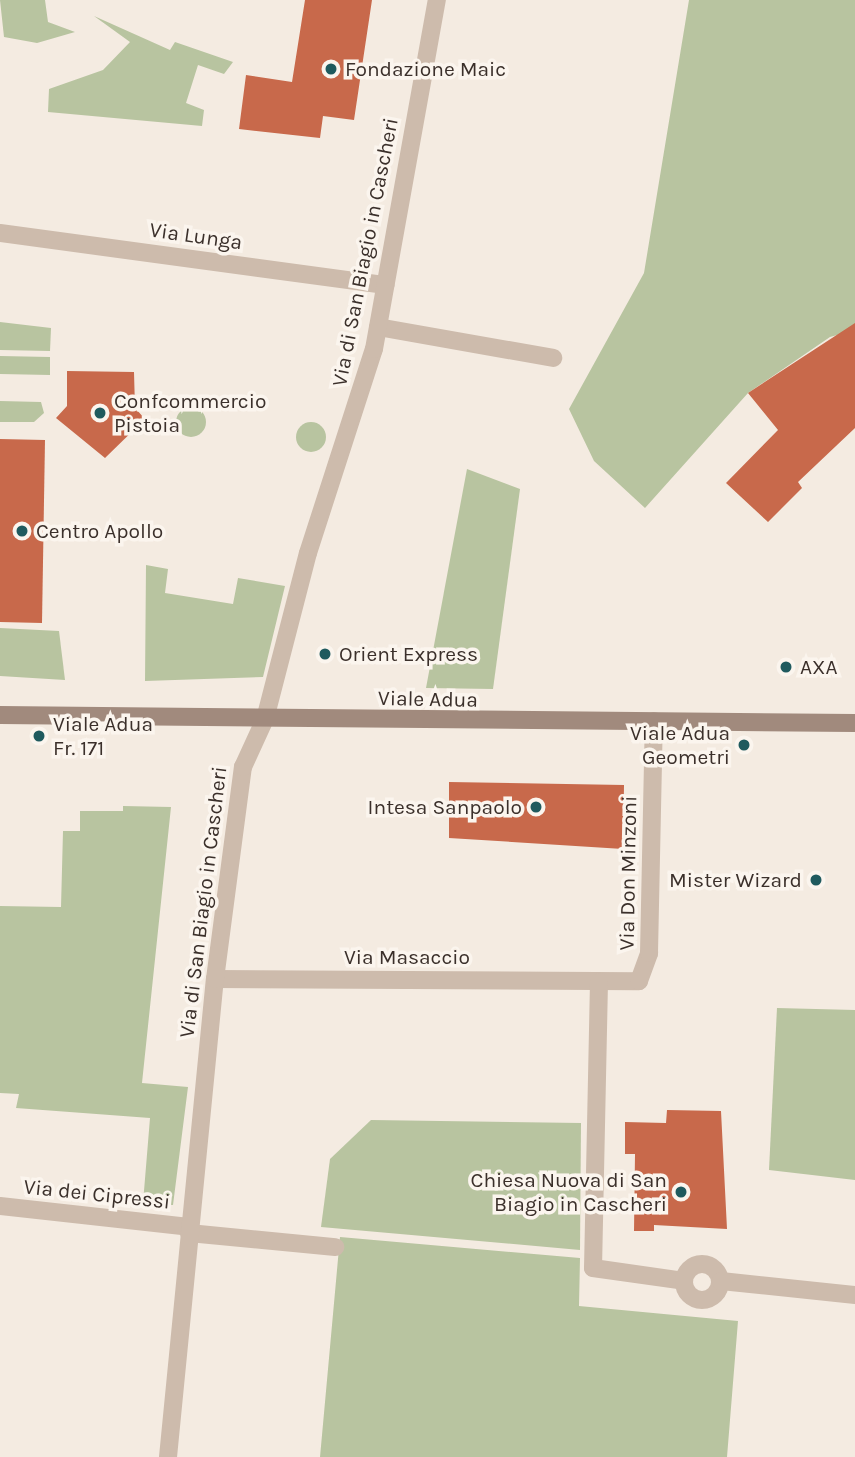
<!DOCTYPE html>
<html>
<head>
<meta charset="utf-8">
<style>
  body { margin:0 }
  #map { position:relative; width:855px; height:1457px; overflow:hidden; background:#f4ebe1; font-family:Karla,sans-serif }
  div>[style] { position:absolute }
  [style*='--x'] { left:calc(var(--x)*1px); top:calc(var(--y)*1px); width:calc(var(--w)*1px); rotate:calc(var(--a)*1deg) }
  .green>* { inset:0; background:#b8c4a0 }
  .round { border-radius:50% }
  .building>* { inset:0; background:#c8694b }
  .minor>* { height:18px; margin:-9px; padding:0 9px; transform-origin:9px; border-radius:9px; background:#cdbbac }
  .minor>.ring { margin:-9px; padding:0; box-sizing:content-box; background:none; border:18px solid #cdbbac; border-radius:50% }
  .tertiary>* { height:18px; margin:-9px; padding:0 9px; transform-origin:9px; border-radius:9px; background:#cdbbac }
  .secondary>* { height:18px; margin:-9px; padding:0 9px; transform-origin:9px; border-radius:9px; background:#a18a7d }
  .dots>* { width:19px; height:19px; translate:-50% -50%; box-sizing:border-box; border:4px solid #fbf5ee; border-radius:50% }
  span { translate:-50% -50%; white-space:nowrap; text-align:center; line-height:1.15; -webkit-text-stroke:7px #fbf5ee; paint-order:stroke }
  .poi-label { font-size:21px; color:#3b302b }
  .left { translate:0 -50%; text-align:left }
  .right { translate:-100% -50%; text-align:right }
  .street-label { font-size:21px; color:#3b302b }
</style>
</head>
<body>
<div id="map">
  <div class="green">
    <div style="clip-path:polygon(0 0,45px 0,48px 22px,75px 32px,37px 43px,4px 37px)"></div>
    <div style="clip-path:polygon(689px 0,855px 0,855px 330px,830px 337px,748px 393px,645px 508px,594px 461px,569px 409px,644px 273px)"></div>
    <div style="clip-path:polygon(94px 16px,170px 50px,175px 42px,233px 62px,224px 74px,198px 65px,186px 103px,204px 110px,202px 126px,48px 112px,49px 89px,103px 70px,130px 42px)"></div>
    <div style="clip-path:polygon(0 322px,51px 328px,50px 351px,0 350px)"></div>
    <div style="clip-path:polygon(0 356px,50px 357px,50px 375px,0 374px)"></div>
    <div style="clip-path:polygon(0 401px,41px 402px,44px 413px,34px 422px,0 422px)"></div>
    <div class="round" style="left:176px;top:407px;width:30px;height:30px"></div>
    <div class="round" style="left:296px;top:422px;width:30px;height:30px"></div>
    <div style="clip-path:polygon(467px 469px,520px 489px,493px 689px,426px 688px)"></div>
    <div style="clip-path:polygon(146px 565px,168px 569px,165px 593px,233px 604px,238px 578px,285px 586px,263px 677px,145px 681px)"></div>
    <div style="clip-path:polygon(0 628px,59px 631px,65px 680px,0 676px)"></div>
    <div style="clip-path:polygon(123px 806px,171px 807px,142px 1083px,188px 1087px,173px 1205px,143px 1203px,150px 1118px,16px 1108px,19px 1094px,0 1093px,0 906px,61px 907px,63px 831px,80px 831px,80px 811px,123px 811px)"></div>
    <div style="clip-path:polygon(777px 1008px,855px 1010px,855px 1180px,769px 1170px)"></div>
    <div style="clip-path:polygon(371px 1120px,581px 1123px,580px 1250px,321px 1227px,330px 1159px)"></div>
    <div style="clip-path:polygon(340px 1237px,580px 1258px,579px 1306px,738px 1321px,727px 1457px,320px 1457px)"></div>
  </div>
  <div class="building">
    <div style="clip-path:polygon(305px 0,372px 0,354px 120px,323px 116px,320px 138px,239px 129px,246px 75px,292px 82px)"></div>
    <div style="clip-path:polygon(855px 323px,855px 428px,798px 482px,802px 488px,768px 522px,726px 483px,778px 430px,748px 393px)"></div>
    <div style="clip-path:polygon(67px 371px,134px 372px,135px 408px,145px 419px,105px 458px,56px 418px,67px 406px)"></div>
    <div style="clip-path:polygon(0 439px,45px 440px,42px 623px,0 622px)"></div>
    <div style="clip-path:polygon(449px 782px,624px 785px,623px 849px,449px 838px)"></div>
    <div style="clip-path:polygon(667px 1110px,721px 1111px,727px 1229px,654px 1225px,654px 1231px,634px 1231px,635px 1154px,625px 1154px,625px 1122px,666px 1123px)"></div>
  </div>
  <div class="minor">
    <div style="--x:0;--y:233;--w:389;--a:7.7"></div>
    <div style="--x:378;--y:327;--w:178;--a:10"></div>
    <div style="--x:215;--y:979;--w:424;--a:0.3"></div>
    <div style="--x:639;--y:981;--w:30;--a:-70"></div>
    <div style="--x:649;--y:953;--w:232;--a:-88.8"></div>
    <div style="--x:599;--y:982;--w:286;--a:91.2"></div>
    <div style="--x:593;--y:1268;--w:92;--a:8.1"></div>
    <div style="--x:0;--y:1206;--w:190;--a:6.3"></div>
    <div style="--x:189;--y:1233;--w:147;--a:5.5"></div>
    <div class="ring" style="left:684px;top:1264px;width:18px;height:18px"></div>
    <div style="--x:721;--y:1281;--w:135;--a:6"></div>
  </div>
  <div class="tertiary">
    <div style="--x:168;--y:1457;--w:480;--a:-84.4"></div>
    <div style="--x:215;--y:979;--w:214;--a:-82.5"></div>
    <div style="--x:243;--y:767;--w:53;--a:-65.4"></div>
    <div style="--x:265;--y:719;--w:171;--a:-75.5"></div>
    <div style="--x:308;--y:553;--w:214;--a:-72.1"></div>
    <div style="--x:374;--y:349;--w:355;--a:-79.8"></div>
  </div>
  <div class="secondary">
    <div style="--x:0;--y:715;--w:855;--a:0.54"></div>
  </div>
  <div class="dots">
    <div style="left:331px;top:69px;background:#1f5a5e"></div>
    <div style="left:100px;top:413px;background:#1f5a5e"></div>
    <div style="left:22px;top:531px;background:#1f5a5e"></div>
    <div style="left:325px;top:654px;background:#1f5a5e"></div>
    <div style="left:786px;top:667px;background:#1f5a5e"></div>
    <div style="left:39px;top:736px;background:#1f5a5e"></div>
    <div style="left:744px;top:745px;background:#1f5a5e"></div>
    <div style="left:536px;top:807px;background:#1f5a5e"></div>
    <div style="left:816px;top:880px;background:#1f5a5e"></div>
    <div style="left:681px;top:1192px;background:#1f5a5e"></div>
  </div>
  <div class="poi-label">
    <span class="left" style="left:345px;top:69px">Fondazione Maic</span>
    <span class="left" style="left:114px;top:413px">Confcommercio<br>Pistoia</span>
    <span class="left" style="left:36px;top:531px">Centro Apollo</span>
    <span class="left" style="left:339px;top:654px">Orient Express</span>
    <span class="left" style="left:800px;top:667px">AXA</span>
    <span class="left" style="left:53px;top:736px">Viale Adua<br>Fr. 171</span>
    <span class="right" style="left:730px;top:745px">Viale Adua<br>Geometri</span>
    <span class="right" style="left:522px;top:807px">Intesa Sanpaolo</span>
    <span class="right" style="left:802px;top:880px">Mister Wizard</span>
    <span class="right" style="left:667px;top:1192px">Chiesa Nuova di San<br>Biagio in Cascheri</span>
  </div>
  <div class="street-label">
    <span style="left:196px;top:236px;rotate:8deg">Via Lunga</span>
    <span style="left:365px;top:252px;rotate:-79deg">Via di San Biagio in Cascheri</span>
    <span style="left:428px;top:699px;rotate:1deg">Viale Adua</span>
    <span style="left:628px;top:873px;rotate:-89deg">Via Don Minzoni</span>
    <span style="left:203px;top:902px;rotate:-83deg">Via di San Biagio in Cascheri</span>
    <span style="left:407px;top:957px">Via Masaccio</span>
    <span style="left:97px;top:1194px;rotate:6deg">Via dei Cipressi</span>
  </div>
</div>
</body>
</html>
